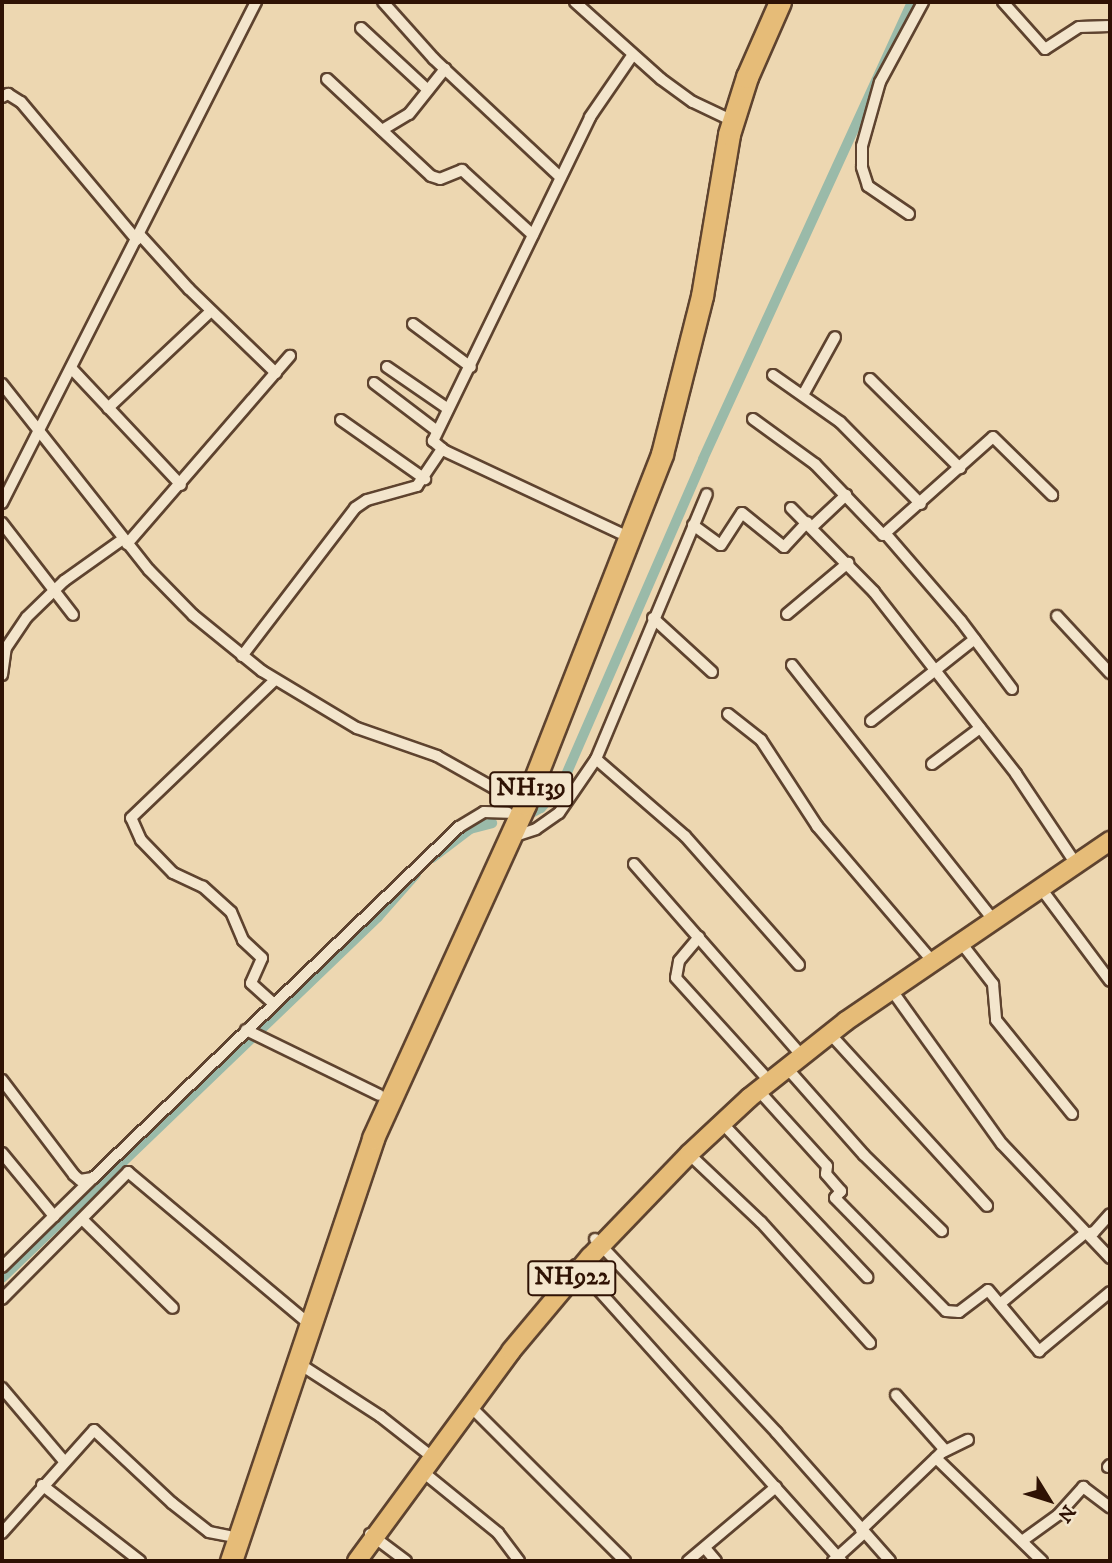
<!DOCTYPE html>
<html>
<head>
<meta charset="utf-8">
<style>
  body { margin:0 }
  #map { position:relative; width:1112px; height:1563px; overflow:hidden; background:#edd7b1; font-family:"IM FELL DW Pica",serif }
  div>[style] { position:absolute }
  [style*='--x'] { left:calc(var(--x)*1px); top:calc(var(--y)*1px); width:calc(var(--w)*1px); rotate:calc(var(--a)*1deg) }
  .canal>* { height:10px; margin:-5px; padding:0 5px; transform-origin:5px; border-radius:5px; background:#9abaa9 }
  .roads { filter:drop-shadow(2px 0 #5e432f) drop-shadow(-2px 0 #5e432f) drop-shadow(0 2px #5e432f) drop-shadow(0 -2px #5e432f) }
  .street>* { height:10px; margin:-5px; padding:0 5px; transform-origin:5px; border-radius:5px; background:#f3e5cc }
  .primary>* { height:18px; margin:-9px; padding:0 9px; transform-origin:9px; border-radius:9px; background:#e6bc78 }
  .highway>* { height:21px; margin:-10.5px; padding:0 10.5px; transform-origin:10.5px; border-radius:10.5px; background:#e6bc78 }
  span { translate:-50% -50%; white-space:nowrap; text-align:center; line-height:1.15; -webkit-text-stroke:5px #f3e5cc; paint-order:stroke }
  .shield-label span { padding:2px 5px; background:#f3e5cc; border:2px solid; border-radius:5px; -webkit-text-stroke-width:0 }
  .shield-label { font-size:24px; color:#2f1204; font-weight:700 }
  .frame { position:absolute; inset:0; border:4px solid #2f1204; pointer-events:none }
  .north { position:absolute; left:1014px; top:1465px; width:70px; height:70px; -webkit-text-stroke:5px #f3e5cc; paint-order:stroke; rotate:128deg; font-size:19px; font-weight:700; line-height:28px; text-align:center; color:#2f1204 }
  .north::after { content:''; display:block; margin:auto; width:24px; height:32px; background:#2f1204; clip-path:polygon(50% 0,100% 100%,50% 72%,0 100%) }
</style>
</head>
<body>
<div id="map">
  <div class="canal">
    <div style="--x:522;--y:818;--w:21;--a:-28"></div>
    <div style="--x:541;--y:808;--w:32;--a:-49"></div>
    <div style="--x:562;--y:784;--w:354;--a:-66.5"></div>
    <div style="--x:703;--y:459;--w:503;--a:-65.42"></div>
    <div style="--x:432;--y:858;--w:48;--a:-37.3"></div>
    <div style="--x:470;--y:829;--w:23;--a:-15"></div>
    <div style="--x:2;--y:1278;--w:521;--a:-43.83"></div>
    <div style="--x:378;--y:917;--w:57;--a:-48.5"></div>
  </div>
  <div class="roads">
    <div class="street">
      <div style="--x:383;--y:2;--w:76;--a:48.2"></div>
      <div style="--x:434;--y:59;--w:173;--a:43.1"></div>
      <div style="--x:575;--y:2;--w:115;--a:41.8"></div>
      <div style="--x:661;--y:79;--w:39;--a:36"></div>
      <div style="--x:693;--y:102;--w:44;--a:25.4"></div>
      <div style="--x:1003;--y:2;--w:63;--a:48.2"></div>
      <div style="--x:1045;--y:49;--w:40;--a:-32.9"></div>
      <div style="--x:1079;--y:27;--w:31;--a:-2"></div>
      <div style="--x:361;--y:28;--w:91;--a:42.8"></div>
      <div style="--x:327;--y:79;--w:142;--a:43"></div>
      <div style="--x:431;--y:176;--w:9;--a:18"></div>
      <div style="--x:440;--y:179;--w:24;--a:-22"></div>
      <div style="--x:462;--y:170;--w:96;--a:42.5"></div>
      <div style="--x:2;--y:97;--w:7;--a:-27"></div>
      <div style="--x:8;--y:94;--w:15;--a:32"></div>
      <div style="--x:21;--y:102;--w:180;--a:50"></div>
      <div style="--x:382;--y:130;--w:31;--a:-31"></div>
      <div style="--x:409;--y:114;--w:58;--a:-51.3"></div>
      <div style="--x:909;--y:214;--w:50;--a:-145.7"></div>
      <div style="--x:868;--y:186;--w:20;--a:-108"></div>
      <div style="--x:862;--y:167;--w:21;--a:-90"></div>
      <div style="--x:862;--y:146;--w:66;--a:-74.3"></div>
      <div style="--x:880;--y:82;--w:91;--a:-61.7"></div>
      <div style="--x:140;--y:235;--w:73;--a:47.8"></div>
      <div style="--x:189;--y:289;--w:121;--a:44"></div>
      <div style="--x:413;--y:324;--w:72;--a:36.6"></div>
      <div style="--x:387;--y:367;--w:74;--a:34.5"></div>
      <div style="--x:72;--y:369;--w:159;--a:46.8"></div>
      <div style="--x:773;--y:375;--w:82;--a:35"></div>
      <div style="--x:840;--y:422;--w:115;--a:45.4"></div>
      <div style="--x:870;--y:379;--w:127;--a:44.7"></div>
      <div style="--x:374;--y:383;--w:78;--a:37.2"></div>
      <div style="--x:2;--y:384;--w:237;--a:51.7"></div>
      <div style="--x:149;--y:570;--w:63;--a:45.6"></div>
      <div style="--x:193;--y:615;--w:89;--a:39.1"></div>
      <div style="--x:262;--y:671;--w:111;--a:31"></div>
      <div style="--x:357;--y:728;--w:85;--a:19.3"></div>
      <div style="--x:437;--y:756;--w:71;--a:29.4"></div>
      <div style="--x:499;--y:791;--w:30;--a:2"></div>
      <div style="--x:803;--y:395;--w:66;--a:-61.1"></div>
      <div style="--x:108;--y:408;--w:141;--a:-43.3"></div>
      <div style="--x:753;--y:419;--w:77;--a:36"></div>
      <div style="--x:815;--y:464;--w:98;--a:46.2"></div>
      <div style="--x:883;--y:535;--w:147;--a:-41.7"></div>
      <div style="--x:993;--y:437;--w:83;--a:44.5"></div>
      <div style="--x:341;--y:420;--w:103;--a:35.1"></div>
      <div style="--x:2;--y:503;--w:562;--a:-63.12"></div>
      <div style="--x:791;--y:508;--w:118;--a:45.3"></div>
      <div style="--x:874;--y:592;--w:231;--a:52"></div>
      <div style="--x:1016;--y:774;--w:108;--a:56.3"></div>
      <div style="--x:2;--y:523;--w:116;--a:52.3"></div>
      <div style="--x:693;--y:525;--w:34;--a:36"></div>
      <div style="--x:721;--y:545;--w:38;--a:-57"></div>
      <div style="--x:742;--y:513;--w:54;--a:39"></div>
      <div style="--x:784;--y:547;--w:34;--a:-47"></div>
      <div style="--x:812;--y:527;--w:47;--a:-43.3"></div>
      <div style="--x:620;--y:533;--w:193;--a:-154.9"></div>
      <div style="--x:445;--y:451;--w:16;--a:-140"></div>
      <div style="--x:433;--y:441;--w:360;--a:-64.1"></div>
      <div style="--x:590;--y:117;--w:74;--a:-55.5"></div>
      <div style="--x:885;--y:533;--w:116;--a:49.2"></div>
      <div style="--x:961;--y:621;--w:85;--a:53.1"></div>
      <div style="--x:127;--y:544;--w:249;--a:-49.1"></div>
      <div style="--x:787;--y:614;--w:80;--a:-39.9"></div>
      <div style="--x:1057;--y:616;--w:78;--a:47.1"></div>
      <div style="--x:653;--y:618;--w:80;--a:42.5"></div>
      <div style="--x:242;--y:656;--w:186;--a:-52.6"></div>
      <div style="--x:355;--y:508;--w:14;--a:-34"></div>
      <div style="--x:367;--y:500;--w:52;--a:-15.6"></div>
      <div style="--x:417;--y:486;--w:45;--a:-56"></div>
      <div style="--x:792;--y:665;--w:326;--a:51.7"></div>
      <div style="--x:2;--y:675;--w:27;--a:-82"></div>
      <div style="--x:6;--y:648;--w:37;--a:-56"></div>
      <div style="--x:27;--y:617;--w:52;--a:-44.2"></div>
      <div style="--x:64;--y:581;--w:72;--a:-35.4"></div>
      <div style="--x:728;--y:714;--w:42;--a:38.2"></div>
      <div style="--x:761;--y:740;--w:103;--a:56.9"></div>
      <div style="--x:817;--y:826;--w:180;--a:49.5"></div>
      <div style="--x:871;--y:721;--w:132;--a:-38.3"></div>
      <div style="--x:596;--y:759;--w:118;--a:40.9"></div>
      <div style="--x:685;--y:836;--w:172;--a:48.5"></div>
      <div style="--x:932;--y:764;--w:60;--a:-36.9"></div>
      <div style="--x:512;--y:837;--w:25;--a:-18"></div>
      <div style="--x:536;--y:829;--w:28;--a:-35"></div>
      <div style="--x:559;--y:813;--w:65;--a:-55.6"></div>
      <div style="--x:596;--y:759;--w:287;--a:-67.3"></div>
      <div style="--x:634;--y:864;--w:246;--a:48.8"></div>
      <div style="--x:1040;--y:887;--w:117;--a:53.3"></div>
      <div style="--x:699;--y:937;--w:31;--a:130"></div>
      <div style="--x:679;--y:961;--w:17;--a:100"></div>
      <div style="--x:676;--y:978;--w:131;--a:47.8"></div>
      <div style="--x:962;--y:944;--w:51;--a:52.2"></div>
      <div style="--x:993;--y:984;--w:36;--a:85"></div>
      <div style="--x:996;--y:1020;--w:121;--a:51"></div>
      <div style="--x:893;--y:992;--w:187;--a:54.4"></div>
      <div style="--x:1002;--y:1144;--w:157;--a:46.5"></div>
      <div style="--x:274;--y:1004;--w:31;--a:-138"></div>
      <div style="--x:251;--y:983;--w:27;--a:-66"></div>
      <div style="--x:262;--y:958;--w:26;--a:-137"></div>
      <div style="--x:243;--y:940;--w:30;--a:-113"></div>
      <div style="--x:231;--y:912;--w:38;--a:-138"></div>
      <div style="--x:203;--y:887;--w:33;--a:-155"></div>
      <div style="--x:173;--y:873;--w:46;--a:-134.1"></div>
      <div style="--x:141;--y:840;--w:24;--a:-114"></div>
      <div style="--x:131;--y:818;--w:199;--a:-43.8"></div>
      <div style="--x:246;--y:1030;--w:148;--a:26"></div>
      <div style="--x:832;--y:1036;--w:230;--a:47.6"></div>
      <div style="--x:787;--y:1068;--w:116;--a:48.5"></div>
      <div style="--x:864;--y:1155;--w:109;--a:44.3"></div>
      <div style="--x:2;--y:1080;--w:119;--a:52.8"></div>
      <div style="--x:74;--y:1175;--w:8;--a:40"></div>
      <div style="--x:80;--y:1180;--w:13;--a:-9"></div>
      <div style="--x:93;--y:1178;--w:507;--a:-43.8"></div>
      <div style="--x:459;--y:827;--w:29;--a:-31"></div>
      <div style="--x:484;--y:812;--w:24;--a:2"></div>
      <div style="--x:759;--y:1091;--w:101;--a:47.8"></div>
      <div style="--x:827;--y:1166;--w:8;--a:97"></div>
      <div style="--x:826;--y:1174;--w:23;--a:49"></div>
      <div style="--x:841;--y:1191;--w:9;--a:131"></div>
      <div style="--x:835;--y:1198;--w:158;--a:45.5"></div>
      <div style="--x:946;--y:1311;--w:13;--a:4"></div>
      <div style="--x:959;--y:1312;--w:36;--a:-37"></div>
      <div style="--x:988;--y:1290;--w:80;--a:50.1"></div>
      <div style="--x:1039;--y:1351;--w:92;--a:-39.7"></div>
      <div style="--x:722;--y:1123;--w:212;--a:46.7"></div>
      <div style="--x:2;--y:1153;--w:82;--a:50.5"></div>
      <div style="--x:689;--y:1154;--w:99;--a:43.4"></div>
      <div style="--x:761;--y:1222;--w:163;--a:48"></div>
      <div style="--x:82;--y:1219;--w:127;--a:44.4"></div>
      <div style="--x:595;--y:1239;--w:265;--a:46.8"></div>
      <div style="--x:776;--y:1432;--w:172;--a:48.5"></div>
      <div style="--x:576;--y:1265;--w:398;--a:48.1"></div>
      <div style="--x:2;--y:1267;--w:127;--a:-44.4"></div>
      <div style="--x:2;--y:1299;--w:179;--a:-45.2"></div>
      <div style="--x:128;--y:1172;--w:236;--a:40"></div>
      <div style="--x:1001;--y:1303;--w:108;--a:-39.7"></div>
      <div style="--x:1084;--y:1234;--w:10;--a:-11"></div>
      <div style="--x:1094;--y:1232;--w:24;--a:-48"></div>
      <div style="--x:298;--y:1363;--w:98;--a:32.9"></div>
      <div style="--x:380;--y:1416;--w:60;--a:38.2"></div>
      <div style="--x:2;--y:1388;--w:94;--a:49.7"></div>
      <div style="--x:896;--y:1395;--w:74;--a:48.3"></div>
      <div style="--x:471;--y:1407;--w:218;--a:45"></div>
      <div style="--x:936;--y:1458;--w:148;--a:44.2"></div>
      <div style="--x:1108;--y:1467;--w:3;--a:-45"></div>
      <div style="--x:423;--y:1472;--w:97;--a:39.1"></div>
      <div style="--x:498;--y:1533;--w:35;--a:53"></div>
      <div style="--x:42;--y:1485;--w:124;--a:37.8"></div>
      <div style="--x:861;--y:1530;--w:111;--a:-43.9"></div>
      <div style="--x:941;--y:1453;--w:30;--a:-26"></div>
      <div style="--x:2;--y:1533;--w:138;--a:-48.2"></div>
      <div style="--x:94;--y:1430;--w:107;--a:43.1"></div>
      <div style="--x:172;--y:1503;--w:47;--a:38.1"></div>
      <div style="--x:209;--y:1532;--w:20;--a:11"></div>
      <div style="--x:370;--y:1534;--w:45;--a:36.9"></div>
      <div style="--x:1022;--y:1541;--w:44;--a:-35.8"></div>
      <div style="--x:1058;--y:1515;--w:38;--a:-48"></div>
      <div style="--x:1083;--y:1487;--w:34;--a:37"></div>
      <div style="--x:705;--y:1548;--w:17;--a:50"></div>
      <div style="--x:688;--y:1561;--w:115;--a:-40.1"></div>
      <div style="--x:833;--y:1561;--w:42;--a:-42.1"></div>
    </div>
    <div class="primary">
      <div style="--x:357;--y:1561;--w:260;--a:-53.7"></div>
      <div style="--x:511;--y:1351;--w:123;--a:-50"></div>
      <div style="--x:590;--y:1257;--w:143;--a:-46.1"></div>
      <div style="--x:689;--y:1154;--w:82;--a:-43"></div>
      <div style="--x:749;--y:1098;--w:124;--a:-38.4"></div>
      <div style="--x:846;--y:1021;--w:320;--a:-34.3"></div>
    </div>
    <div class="highway">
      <div style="--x:231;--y:1561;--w:446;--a:-71.4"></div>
      <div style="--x:373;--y:1138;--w:367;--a:-65.5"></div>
      <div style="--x:525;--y:804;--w:376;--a:-68.6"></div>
      <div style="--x:662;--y:454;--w:163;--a:-75.8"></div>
      <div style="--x:702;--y:296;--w:164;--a:-80.5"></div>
      <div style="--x:729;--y:134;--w:60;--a:-72.5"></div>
      <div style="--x:747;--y:77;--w:82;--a:-66.3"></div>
    </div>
  </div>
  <div class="shield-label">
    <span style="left:531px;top:789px">NH139</span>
    <span style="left:572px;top:1278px">NH922</span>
  </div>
  <div class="frame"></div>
  <div class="north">N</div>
</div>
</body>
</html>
